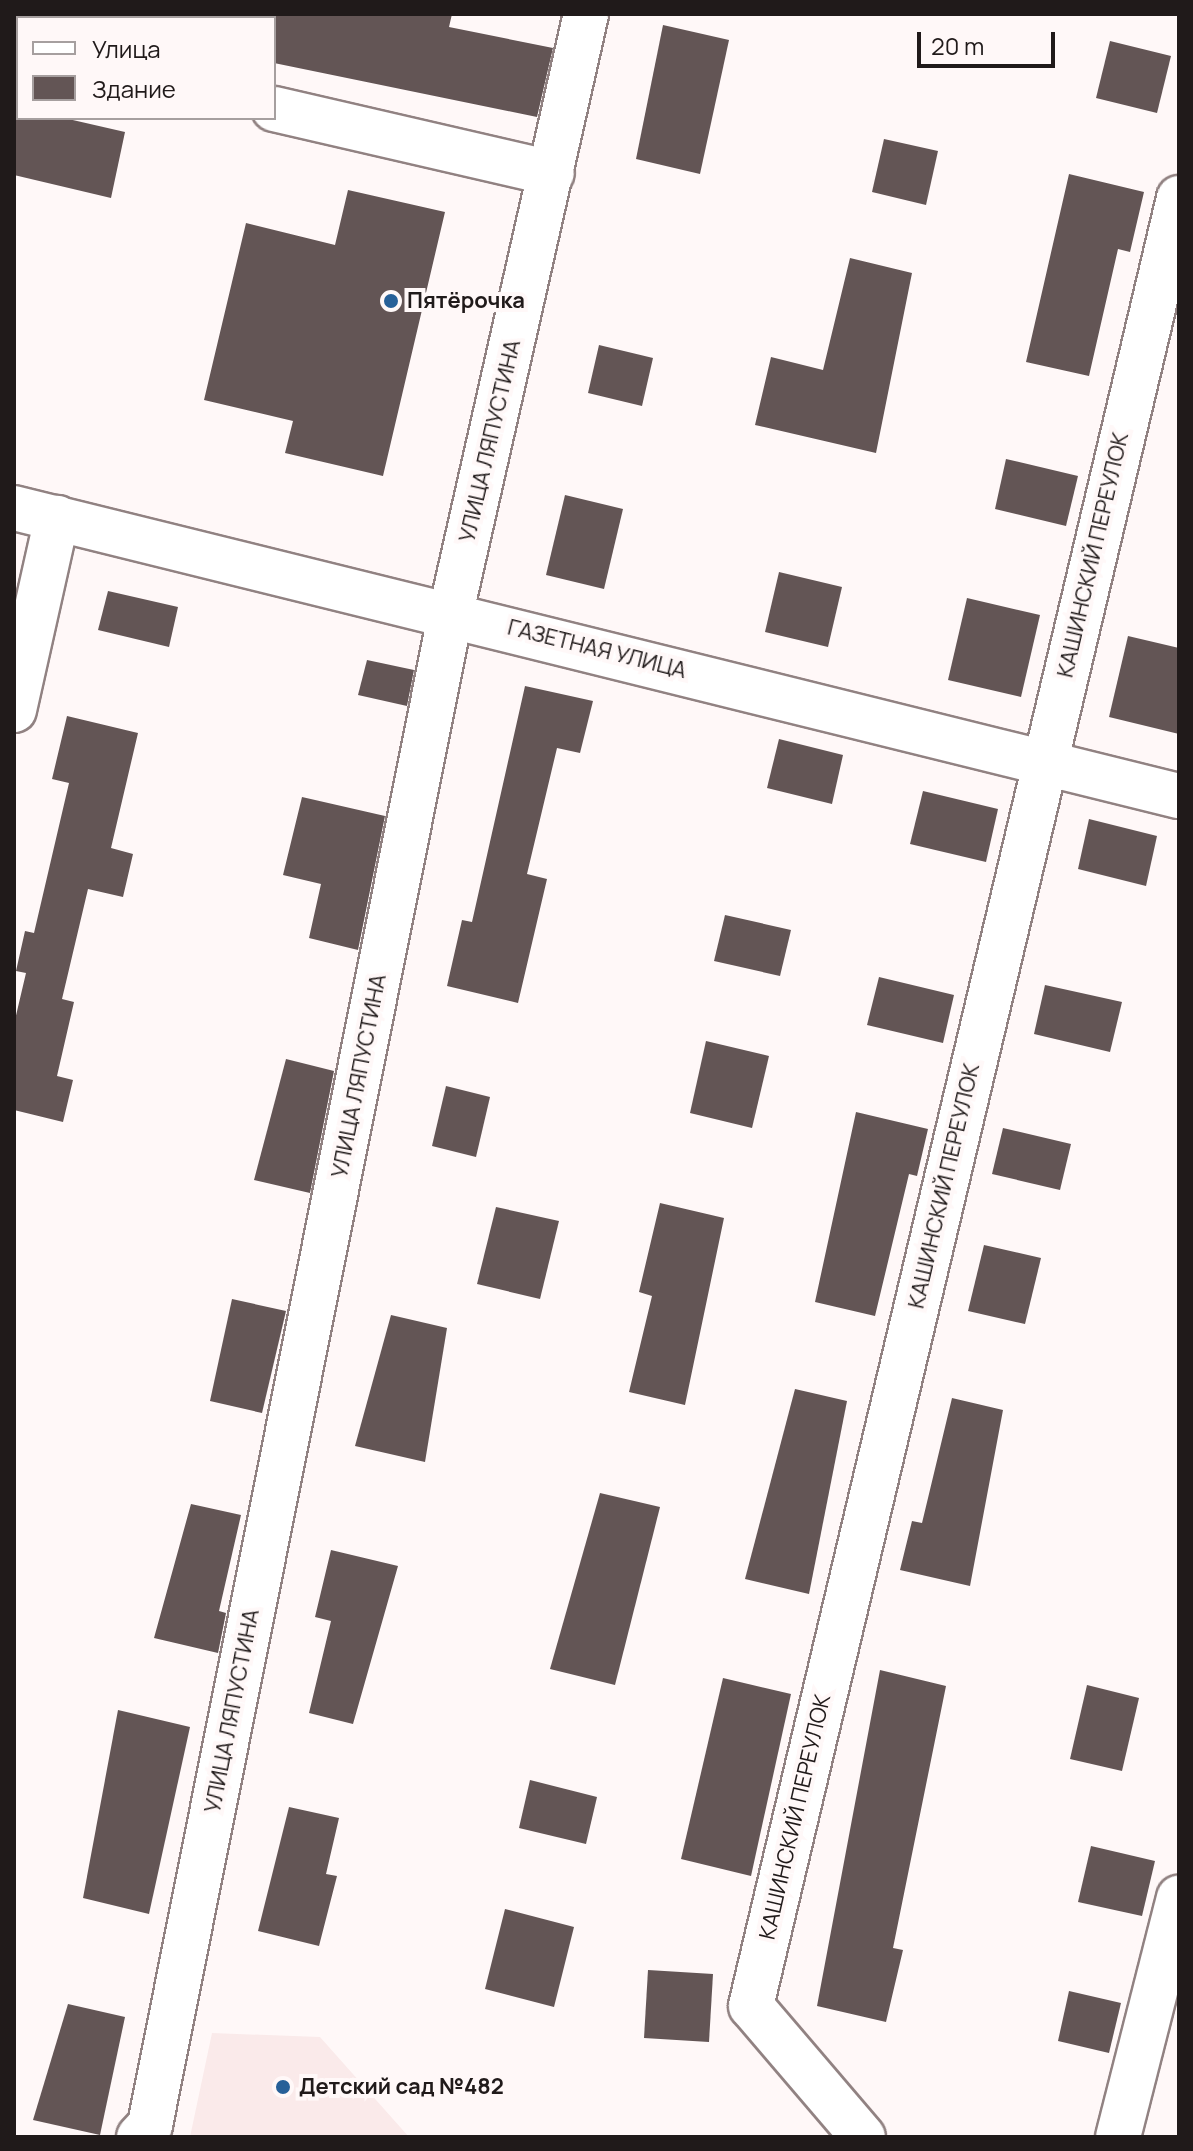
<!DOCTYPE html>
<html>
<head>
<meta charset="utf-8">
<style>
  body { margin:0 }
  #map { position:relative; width:1193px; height:2151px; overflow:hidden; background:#fff8f8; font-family:Manrope,sans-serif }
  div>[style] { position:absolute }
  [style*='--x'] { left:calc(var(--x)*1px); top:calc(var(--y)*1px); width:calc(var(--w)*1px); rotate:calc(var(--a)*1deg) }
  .built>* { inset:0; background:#faeaea }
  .building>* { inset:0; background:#635555 }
  .roads { filter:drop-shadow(2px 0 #918282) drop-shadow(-2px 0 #918282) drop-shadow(0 2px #918282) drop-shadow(0 -2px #918282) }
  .minor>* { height:44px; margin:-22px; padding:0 22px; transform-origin:22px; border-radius:22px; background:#fff }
  .dots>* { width:22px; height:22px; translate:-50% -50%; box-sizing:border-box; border:4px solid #fff8f8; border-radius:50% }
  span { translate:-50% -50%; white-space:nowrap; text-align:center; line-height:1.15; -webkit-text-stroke:8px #fff8f8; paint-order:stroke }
  .poi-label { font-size:22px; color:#201a1a; font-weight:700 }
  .left { translate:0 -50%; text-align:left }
  .street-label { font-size:22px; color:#201a1a }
  .frame { position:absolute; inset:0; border:16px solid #201a1a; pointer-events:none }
  .legend { position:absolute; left:16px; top:16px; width:260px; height:104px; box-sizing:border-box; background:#fff8f8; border:2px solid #a69f9f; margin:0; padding:10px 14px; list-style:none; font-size:24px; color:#201a1a }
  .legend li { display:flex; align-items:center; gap:16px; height:40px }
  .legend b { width:40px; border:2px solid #a69f9f }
  .scale { position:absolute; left:917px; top:32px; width:138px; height:36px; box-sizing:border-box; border:4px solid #201a1a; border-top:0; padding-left:10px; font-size:24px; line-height:28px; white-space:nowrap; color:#201a1a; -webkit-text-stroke:6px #fff8f8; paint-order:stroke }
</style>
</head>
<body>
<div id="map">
  <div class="built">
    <div style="clip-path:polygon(212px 2033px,320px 2037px,409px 2137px,190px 2137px)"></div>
  </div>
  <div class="building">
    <div style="clip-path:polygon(274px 14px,452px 14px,449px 27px,553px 48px,537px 117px,274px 63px)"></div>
    <div style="clip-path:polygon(663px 25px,729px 40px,700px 174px,636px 159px)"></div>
    <div style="clip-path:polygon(1110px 41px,1171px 56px,1157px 113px,1096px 98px)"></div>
    <div style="clip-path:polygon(14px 118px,64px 118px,125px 132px,111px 198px,14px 175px)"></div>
    <div style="clip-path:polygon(884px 139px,938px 151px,926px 205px,872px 192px)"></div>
    <div style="clip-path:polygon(1069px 174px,1144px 192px,1130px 252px,1118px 249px,1089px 376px,1026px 362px)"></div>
    <div style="clip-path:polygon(348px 190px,445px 212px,383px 476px,285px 453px,293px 421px,204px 400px,246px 223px,335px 245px)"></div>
    <div style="clip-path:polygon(850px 258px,912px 273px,876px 453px,755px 425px,771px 357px,823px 370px)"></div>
    <div style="clip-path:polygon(599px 345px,653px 358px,642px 406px,588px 393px)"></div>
    <div style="clip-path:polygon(1006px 459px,1078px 476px,1066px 526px,995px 509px)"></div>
    <div style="clip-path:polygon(565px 495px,623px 509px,604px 589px,546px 575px)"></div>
    <div style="clip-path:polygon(779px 572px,842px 587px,828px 647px,765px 632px)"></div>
    <div style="clip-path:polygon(108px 591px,178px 607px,169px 647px,98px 630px)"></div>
    <div style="clip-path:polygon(967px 598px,1040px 615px,1021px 697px,948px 680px)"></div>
    <div style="clip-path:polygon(1128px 636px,1179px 648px,1179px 734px,1109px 717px)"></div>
    <div style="clip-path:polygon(367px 660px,414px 670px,407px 706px,358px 695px)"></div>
    <div style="clip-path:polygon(525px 686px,593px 701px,580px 753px,557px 748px,527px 874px,547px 879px,518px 1003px,447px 986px,462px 920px,472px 922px)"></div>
    <div style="clip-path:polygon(67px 716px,138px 733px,111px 848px,133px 854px,123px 897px,88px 889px,62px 999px,74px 1002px,57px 1076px,73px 1080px,63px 1122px,14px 1110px,14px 1024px,26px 973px,16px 971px,25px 931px,34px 933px,69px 783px,52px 779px)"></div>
    <div style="clip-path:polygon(779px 739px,843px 755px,832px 804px,767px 788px)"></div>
    <div style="clip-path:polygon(923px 791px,998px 809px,986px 862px,910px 844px)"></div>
    <div style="clip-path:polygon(302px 797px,385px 816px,358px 950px,309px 938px,321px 884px,283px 875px)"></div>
    <div style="clip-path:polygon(1089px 819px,1157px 836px,1146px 886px,1078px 869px)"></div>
    <div style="clip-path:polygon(725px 915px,791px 930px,780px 976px,714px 961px)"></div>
    <div style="clip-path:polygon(879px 977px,954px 995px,943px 1043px,867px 1025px)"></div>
    <div style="clip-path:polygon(1045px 985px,1122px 1002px,1110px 1052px,1034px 1034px)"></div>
    <div style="clip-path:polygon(706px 1041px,769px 1056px,752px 1128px,690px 1113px)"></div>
    <div style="clip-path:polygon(286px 1059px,334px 1071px,310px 1193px,254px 1180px)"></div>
    <div style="clip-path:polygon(446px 1086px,490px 1097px,476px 1157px,432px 1146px)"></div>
    <div style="clip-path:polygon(856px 1112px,928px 1129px,917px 1176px,909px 1174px,875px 1316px,815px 1302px)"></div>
    <div style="clip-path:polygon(1003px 1128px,1071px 1144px,1060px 1190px,992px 1174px)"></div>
    <div style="clip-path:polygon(660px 1203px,724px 1218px,685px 1405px,629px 1392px,652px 1296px,639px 1292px)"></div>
    <div style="clip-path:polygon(496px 1207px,559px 1221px,540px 1299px,477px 1284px)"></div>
    <div style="clip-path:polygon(984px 1245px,1041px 1258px,1025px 1324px,968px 1311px)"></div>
    <div style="clip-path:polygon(232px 1299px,286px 1311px,262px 1413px,210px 1401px)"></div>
    <div style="clip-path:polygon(391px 1315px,447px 1328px,425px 1462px,355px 1446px)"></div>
    <div style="clip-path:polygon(795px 1389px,847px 1401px,809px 1594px,745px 1579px)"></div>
    <div style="clip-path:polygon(952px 1398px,1003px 1410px,970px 1586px,900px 1570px,912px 1521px,922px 1523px)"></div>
    <div style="clip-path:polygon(600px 1493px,660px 1507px,615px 1685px,550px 1669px)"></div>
    <div style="clip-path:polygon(191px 1504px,241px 1515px,219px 1611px,226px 1613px,218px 1653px,154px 1638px)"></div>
    <div style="clip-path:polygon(331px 1550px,398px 1566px,353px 1724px,309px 1713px,331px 1621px,315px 1617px)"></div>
    <div style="clip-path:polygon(880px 1670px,946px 1686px,893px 1948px,903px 1950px,886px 2022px,817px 2006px)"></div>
    <div style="clip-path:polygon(723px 1678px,791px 1694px,751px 1876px,681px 1859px)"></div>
    <div style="clip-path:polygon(1087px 1685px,1139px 1698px,1122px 1771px,1070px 1759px)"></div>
    <div style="clip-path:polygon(118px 1710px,190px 1727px,149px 1914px,83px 1898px)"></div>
    <div style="clip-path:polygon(530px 1780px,597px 1797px,586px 1844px,519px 1828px)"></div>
    <div style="clip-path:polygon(289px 1807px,339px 1818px,326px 1874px,337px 1876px,319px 1946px,258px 1931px)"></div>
    <div style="clip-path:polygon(1091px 1846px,1155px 1861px,1142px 1916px,1078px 1902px)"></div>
    <div style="clip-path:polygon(505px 1909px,574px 1927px,554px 2007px,485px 1989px)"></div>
    <div style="clip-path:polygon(648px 1970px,713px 1974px,709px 2042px,644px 2038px)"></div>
    <div style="clip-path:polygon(1069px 1991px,1121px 2003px,1109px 2053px,1058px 2041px)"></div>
    <div style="clip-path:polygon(68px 2004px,125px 2017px,100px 2135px,33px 2120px)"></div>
  </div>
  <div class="roads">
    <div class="minor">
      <div style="--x:14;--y:49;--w:4;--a:14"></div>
      <div style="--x:274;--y:109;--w:285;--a:13"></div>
      <div style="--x:14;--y:508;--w:1200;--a:13.89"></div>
      <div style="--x:14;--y:710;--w:197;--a:-77.4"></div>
      <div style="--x:139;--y:2137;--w:16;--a:-47"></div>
      <div style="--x:150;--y:2125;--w:1543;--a:-78.75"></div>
      <div style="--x:451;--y:612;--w:613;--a:-77.28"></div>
      <div style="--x:863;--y:2137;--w:172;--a:-130.5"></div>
      <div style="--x:751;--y:2006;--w:1858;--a:-76.68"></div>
      <div style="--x:1118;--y:2137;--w:247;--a:-75.7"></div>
    </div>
  </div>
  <div class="dots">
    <div style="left:391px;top:301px;background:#276098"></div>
    <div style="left:283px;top:2087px;background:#276098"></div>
  </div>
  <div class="poi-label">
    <span class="left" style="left:407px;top:301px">Пятёрочка</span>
    <span class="left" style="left:299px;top:2087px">Детский сад №482</span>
  </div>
  <div class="street-label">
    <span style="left:490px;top:441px;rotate:-77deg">УЛИЦА ЛЯПУСТИНА</span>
    <span style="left:1093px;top:555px;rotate:-77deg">КАШИНСКИЙ ПЕРЕУЛОК</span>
    <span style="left:597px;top:649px;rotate:14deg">ГАЗЕТНАЯ УЛИЦА</span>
    <span style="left:359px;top:1076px;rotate:-79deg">УЛИЦА ЛЯПУСТИНА</span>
    <span style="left:944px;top:1186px;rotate:-77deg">КАШИНСКИЙ ПЕРЕУЛОК</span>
    <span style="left:232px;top:1711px;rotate:-79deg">УЛИЦА ЛЯПУСТИНА</span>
    <span style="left:795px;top:1817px;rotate:-77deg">КАШИНСКИЙ ПЕРЕУЛОК</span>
  </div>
  <div class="frame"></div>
  <ul class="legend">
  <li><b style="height:10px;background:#fff"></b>Улица</li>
  <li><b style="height:22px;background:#635555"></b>Здание</li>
  </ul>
  <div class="scale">20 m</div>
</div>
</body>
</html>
